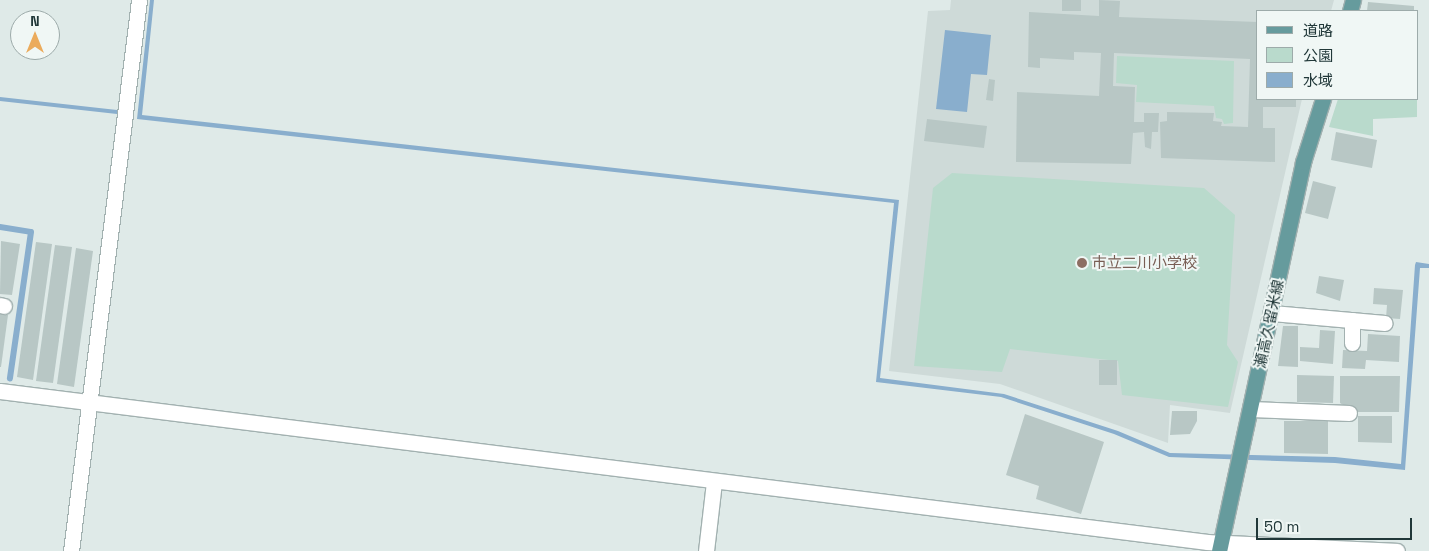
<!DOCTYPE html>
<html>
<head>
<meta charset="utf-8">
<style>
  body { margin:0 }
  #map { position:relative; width:1429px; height:551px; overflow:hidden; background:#dfeae8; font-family:"Space Grotesk","Noto Sans JP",sans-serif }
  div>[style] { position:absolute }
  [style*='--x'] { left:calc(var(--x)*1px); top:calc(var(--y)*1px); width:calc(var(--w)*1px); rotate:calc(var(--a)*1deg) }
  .built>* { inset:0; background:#cedad8 }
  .green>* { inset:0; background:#b9dacc }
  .water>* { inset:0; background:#89aecd }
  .stream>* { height:6px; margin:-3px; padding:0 3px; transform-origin:3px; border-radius:3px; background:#89aecd }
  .building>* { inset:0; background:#b8c7c5 }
  .roads { filter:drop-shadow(1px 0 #a2b1b0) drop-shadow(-1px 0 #a2b1b0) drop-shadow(0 1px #a2b1b0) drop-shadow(0 -1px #a2b1b0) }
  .street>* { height:15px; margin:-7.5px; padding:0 7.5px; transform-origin:7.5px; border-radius:7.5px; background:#fff }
  .primary>* { height:15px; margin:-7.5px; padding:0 7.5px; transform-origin:7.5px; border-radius:7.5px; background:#669b9d }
  .dots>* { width:14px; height:14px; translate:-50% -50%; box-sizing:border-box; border:2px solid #f0f7f5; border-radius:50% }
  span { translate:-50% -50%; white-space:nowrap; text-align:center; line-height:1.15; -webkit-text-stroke:4px #f0f7f5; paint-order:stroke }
  .education-label { font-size:15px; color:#785e54 }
  .left { translate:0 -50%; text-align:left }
  .street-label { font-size:15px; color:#213839 }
  .legend { position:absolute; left:1256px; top:10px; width:162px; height:90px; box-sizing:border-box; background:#f0f7f5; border:1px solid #9dabaa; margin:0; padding:6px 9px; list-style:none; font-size:15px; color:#213839 }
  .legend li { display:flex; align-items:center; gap:10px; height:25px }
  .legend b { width:25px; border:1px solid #9dabaa }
  .north { position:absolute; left:10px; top:10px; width:50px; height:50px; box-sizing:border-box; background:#f0f7f5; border:1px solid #9dabaa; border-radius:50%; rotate:0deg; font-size:14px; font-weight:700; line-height:20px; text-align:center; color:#213839 }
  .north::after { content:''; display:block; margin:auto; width:18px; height:22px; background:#ebab5c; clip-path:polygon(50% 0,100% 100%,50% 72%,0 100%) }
  .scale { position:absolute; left:1256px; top:518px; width:156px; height:22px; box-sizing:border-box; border:2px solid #213839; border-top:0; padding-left:6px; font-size:15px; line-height:18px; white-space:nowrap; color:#213839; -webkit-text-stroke:4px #f0f7f5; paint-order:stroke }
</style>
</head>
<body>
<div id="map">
  <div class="built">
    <div style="clip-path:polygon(951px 0,1334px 0,1331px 11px,1258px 11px,1258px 99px,1302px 99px,1230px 413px,1170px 405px,1168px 443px,1000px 384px,889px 371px,928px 11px,950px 10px)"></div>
  </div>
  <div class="green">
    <div style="clip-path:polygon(1117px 56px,1234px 61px,1233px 123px,1224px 124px,1222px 119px,1216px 118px,1214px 106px,1136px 102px,1137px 85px,1116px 83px)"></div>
    <div style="clip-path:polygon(1338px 99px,1417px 99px,1417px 117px,1373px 119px,1373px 136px,1329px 127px)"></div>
    <div style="clip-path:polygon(952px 173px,1204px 188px,1235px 215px,1227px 345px,1238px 362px,1228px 407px,1122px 395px,1118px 361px,1010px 349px,1002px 372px,914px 366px,933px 188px)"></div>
  </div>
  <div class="water">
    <div style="clip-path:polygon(150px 0,154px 0,142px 115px,899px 200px,880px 378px,1004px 394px,1118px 431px,1170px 453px,1335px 457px,1401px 464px,1415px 265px,1416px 262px,1429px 264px,1429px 268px,1420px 268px,1405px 470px,1335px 463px,1169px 457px,1114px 434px,1001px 397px,876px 382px,894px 203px,137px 119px)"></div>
    <div style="clip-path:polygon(945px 30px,991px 35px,987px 75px,971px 74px,967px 112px,936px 109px)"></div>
    <div style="clip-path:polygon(0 97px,117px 110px,117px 114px,0 101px)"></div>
  </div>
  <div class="stream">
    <div style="--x:0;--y:227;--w:31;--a:9"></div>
    <div style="--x:31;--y:232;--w:148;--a:98.2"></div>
  </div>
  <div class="building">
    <div style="clip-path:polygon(1062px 0,1081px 0,1081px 11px,1062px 11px)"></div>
    <div style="clip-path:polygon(1099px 0,1120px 1px,1119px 17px,1258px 22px,1258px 99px,1296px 99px,1296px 107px,1263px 107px,1263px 128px,1275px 128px,1275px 162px,1161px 158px,1160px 122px,1167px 121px,1167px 112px,1214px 113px,1213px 121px,1222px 122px,1221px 126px,1248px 127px,1250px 59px,1114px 53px,1113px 86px,1135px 87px,1134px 122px,1144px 122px,1144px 113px,1159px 113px,1158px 132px,1152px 132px,1151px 149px,1145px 147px,1144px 132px,1133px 133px,1131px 164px,1016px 162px,1017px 92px,1099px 96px,1101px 53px,1074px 52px,1074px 60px,1040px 58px,1040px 68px,1028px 67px,1029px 12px,1099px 16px)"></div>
    <div style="clip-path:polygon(1368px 2px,1414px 6px,1414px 11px,1367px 11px)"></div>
    <div style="clip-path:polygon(989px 79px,995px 80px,993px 101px,986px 100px)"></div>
    <div style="clip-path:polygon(927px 119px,987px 126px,984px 148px,924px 141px)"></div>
    <div style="clip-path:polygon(1336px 132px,1377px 140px,1372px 168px,1331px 160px)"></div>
    <div style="clip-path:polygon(1313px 181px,1336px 187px,1328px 219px,1305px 213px)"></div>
    <div style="clip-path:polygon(1px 241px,20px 244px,12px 295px,0 294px)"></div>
    <div style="clip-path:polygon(36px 242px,52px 244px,33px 380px,17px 377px)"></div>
    <div style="clip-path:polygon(55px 245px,72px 247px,53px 383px,36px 381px)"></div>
    <div style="clip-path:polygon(76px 248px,93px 251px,74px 387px,57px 384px)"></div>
    <div style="clip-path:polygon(1319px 276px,1344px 280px,1340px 301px,1316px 293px)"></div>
    <div style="clip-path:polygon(1374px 288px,1403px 290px,1400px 319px,1386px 318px,1387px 305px,1373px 304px)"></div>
    <div style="clip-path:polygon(0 314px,8px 315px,1px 367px,0 367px)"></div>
    <div style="clip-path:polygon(1283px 326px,1298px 326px,1298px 367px,1278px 366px)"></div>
    <div style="clip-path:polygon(1320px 330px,1335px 331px,1333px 364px,1300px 361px,1300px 347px,1319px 348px)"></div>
    <div style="clip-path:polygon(1368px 334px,1400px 336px,1399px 362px,1366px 360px,1365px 369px,1342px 368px,1343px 350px,1367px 351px)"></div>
    <div style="clip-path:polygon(1099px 360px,1117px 360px,1117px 385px,1099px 385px)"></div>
    <div style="clip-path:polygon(1297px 375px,1334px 376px,1333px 403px,1297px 402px)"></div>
    <div style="clip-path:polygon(1340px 376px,1400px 376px,1399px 412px,1354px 412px,1340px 403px)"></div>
    <div style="clip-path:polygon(1172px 411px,1197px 411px,1197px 421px,1190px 434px,1170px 435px)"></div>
    <div style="clip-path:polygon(1025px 414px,1104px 442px,1081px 514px,1036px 499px,1039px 486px,1006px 475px)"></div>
    <div style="clip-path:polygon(1358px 416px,1392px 416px,1392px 443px,1358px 442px)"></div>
    <div style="clip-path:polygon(1284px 421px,1328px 421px,1328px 454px,1284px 453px)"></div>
  </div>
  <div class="roads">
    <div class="street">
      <div style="--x:0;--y:305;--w:4;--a:14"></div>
      <div style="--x:1272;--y:313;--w:113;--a:5.1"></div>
      <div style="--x:1352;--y:343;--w:23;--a:-90"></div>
      <div style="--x:0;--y:391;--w:1217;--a:7.13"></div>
      <div style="--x:1208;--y:542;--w:189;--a:2.7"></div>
      <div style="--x:1251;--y:409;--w:98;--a:2.3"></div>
      <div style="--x:71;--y:551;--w:555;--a:-82.96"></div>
      <div style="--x:706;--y:551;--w:69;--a:-83.4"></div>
    </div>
    <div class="primary">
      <div style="--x:1350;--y:11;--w:11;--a:-75"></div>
      <div style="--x:1219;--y:551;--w:398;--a:-77.8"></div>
      <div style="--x:1303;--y:162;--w:66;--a:-72.4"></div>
    </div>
  </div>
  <div class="dots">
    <div style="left:1082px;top:263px;background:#8d6e63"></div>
  </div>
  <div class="education-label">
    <span class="left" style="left:1092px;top:263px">市立二川小学校</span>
  </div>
  <div class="street-label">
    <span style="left:1269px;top:324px;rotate:-78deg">瀬高久留米線</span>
  </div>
  <ul class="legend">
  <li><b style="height:6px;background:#669b9d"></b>道路</li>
  <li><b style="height:14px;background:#b9dacc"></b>公園</li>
  <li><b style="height:14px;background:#89aecd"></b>水域</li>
  </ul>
  <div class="north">N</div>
  <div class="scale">50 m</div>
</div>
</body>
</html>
